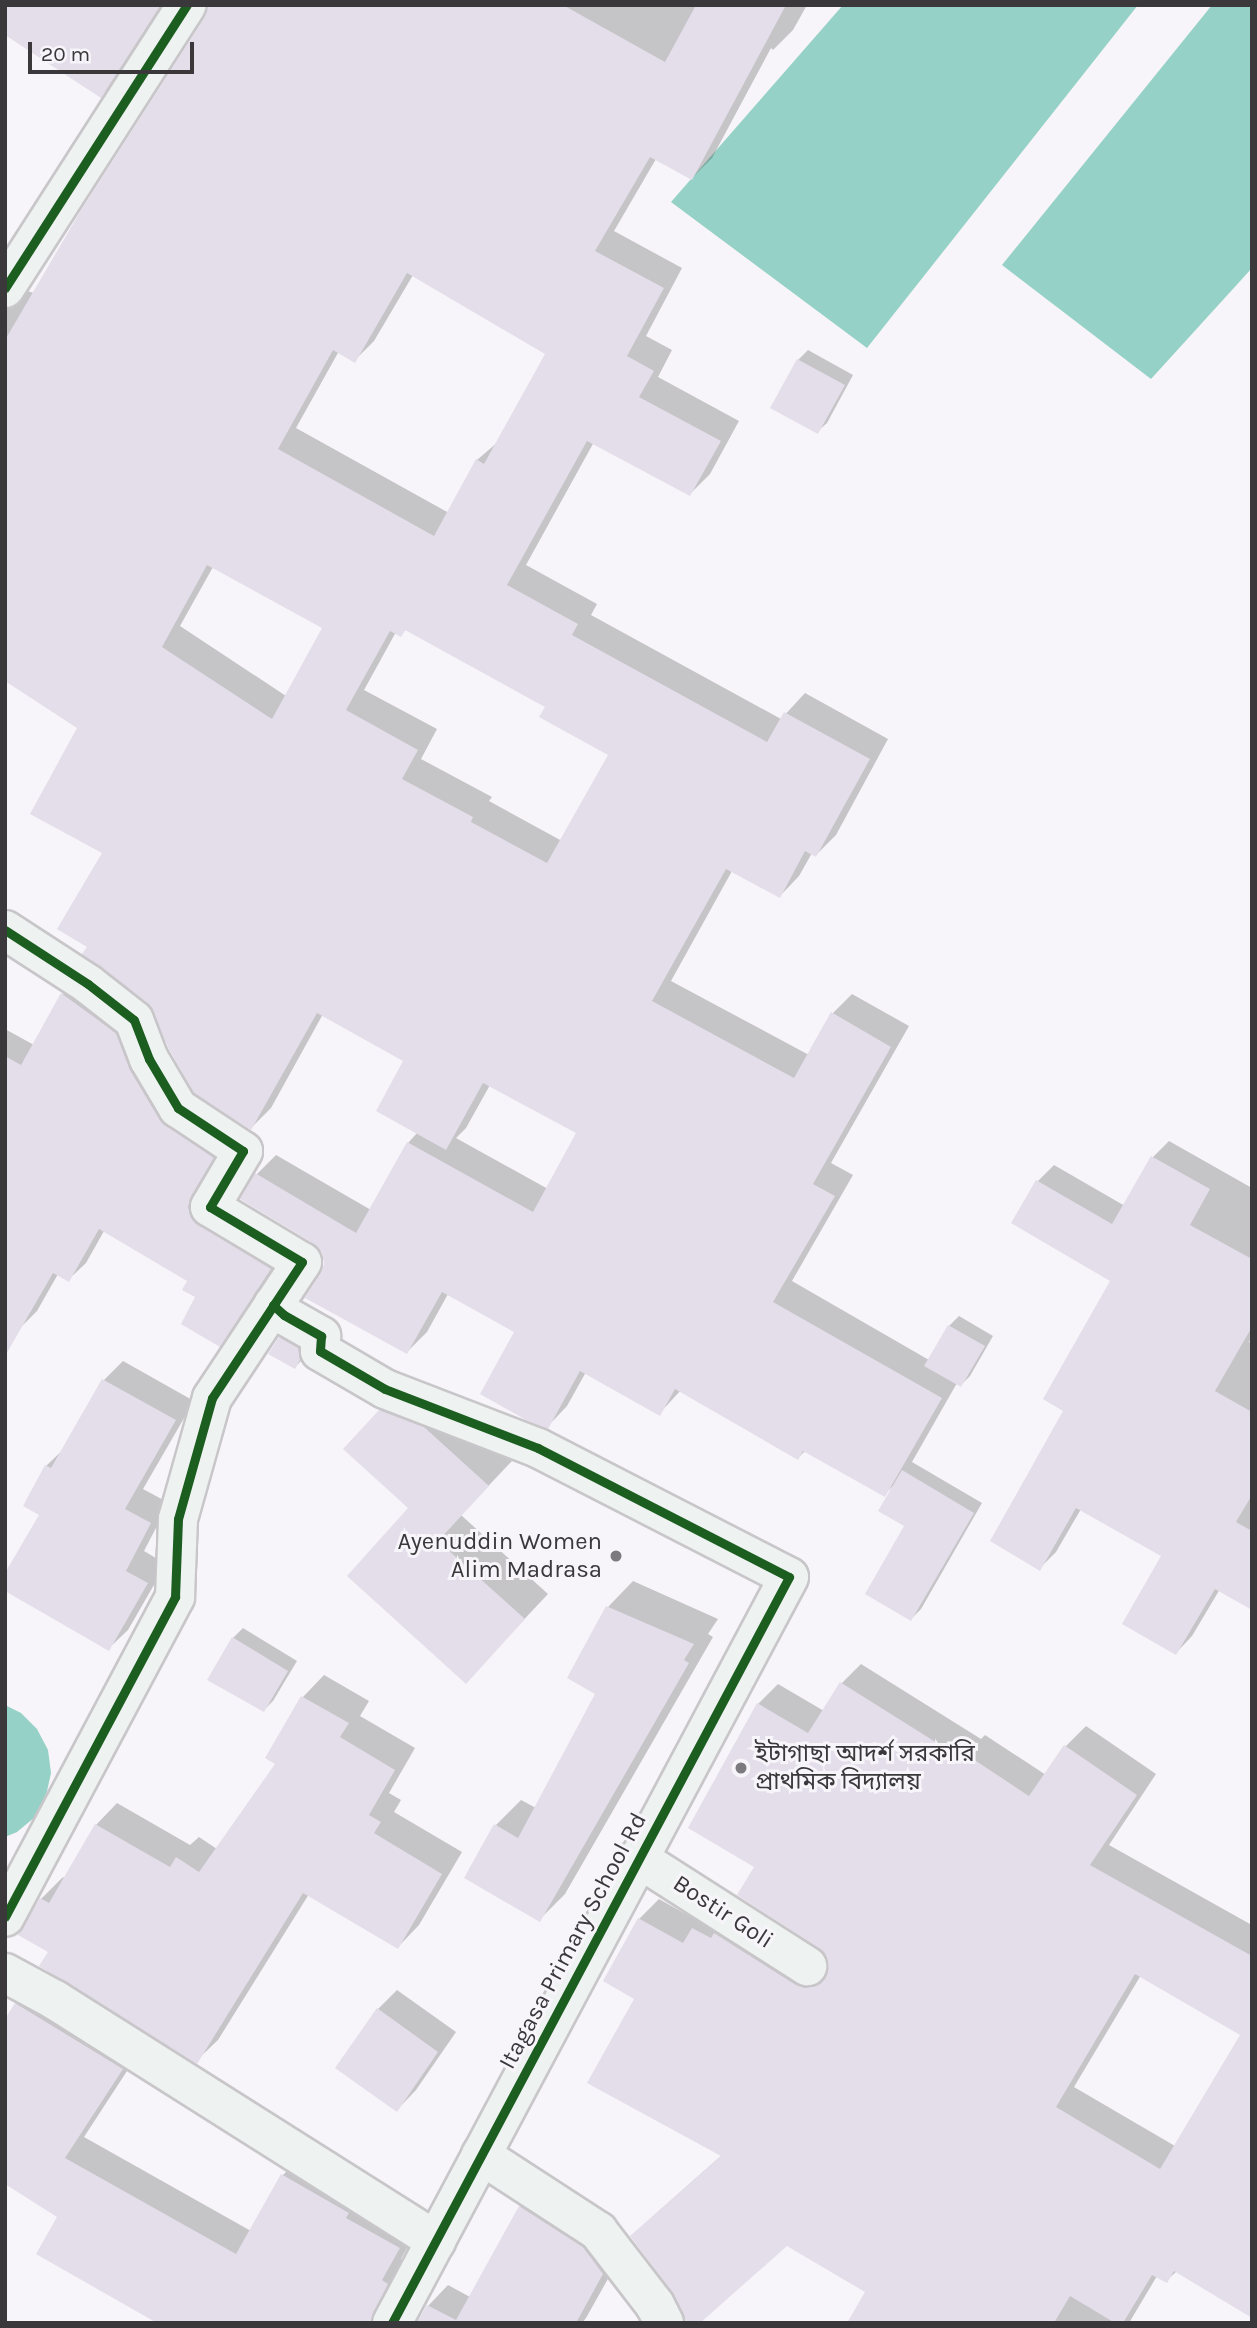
<!DOCTYPE html>
<html>
<head>
<meta charset="utf-8">
<style>
  body { margin:0 }
  #map { position:relative; width:1257px; height:2328px; overflow:hidden; background:#f7f5f9; font-family:Karla,"Noto Sans Bengali",sans-serif }
  div>[style] { position:absolute }
  [style*='--x'] { left:calc(var(--x)*1px); top:calc(var(--y)*1px); width:calc(var(--w)*1px); rotate:calc(var(--a)*1deg) }
  .water>* { inset:0; background:#95d1c6 }
  .shadow>* { inset:0; background:#0003 }
  .building>* { inset:0; background:#e4ddea }
  .roads { filter:drop-shadow(2px 0 #c8c6c9) drop-shadow(-2px 0 #c8c6c9) drop-shadow(0 2px #c8c6c9) drop-shadow(0 -2px #c8c6c9) }
  .secondary>* { height:38px; margin:-19px; padding:0 19px; transform-origin:19px; border-radius:19px; background:#eef2f1 }
  .cycleway>* { height:9px; margin:-4.5px; padding:0 4.5px; transform-origin:4.5px; border-radius:4.5px; background:#1b5e20 }
  .dots>* { width:19px; height:19px; translate:-50% -50%; box-sizing:border-box; border:4px solid #f7f4fa; border-radius:50% }
  span { translate:-50% -50%; white-space:nowrap; text-align:center; line-height:1.15; -webkit-text-stroke:6px #f7f4fa; paint-order:stroke }
  .poi-label { font-size:24px; color:#3a383b }
  .right { translate:-100% -50%; text-align:right }
  .left { translate:0 -50%; text-align:left }
  .street-label { font-size:24px; color:#3a383b }
  .frame { position:absolute; inset:0; border:7px solid #3a383b; pointer-events:none }
  .scale { position:absolute; left:28px; top:42px; width:166px; height:32px; box-sizing:border-box; border:4px solid #3a383b; border-top:0; padding-left:9px; font-size:21px; line-height:24px; white-space:nowrap; color:#3a383b; -webkit-text-stroke:5px #f7f4fa; paint-order:stroke }
</style>
</head>
<body>
<div id="map">
  <div class="water">
    <div style="clip-path:polygon(843px 5px,1138px 5px,867px 348px,671px 202px)"></div>
    <div style="clip-path:polygon(1212px 5px,1252px 5px,1252px 268px,1151px 379px,1002px 265px)"></div>
    <div style="clip-path:polygon(5px 1705px,21px 1713px,37px 1729px,48px 1750px,51px 1773px,46px 1796px,35px 1817px,17px 1832px,5px 1837px)"></div>
  </div>
  <div class="shadow">
    <div style="clip-path:polygon(5px 5px,166px 5px,120px 76px,101px 96px)"></div>
    <div style="clip-path:polygon(evenodd,211px 5px,807px 5px,793px 30px,773px 50px,771px 48px,712px 158px,692px 178px,656px 159px,614px 231px,682px 268px,646px 336px,672px 350px,658px 377px,739px 421px,710px 474px,690px 494px,594px 442px,526px 565px,597px 604px,591px 615px,781px 719px,805px 693px,888px 739px,836px 835px,816px 855px,812px 853px,799px 876px,780px 896px,732px 871px,671px 981px,809px 1055px,832px 1014px,852px 994px,909px 1026px,831px 1163px,853px 1175px,792px 1281px,929px 1360px,949px 1326px,959px 1316px,993px 1336px,970px 1376px,961px 1385px,957px 1383px,912px 1462px,982px 1503px,921px 1609px,911px 1619px,906px 1525px,893px 1486px,884px 1495px,806px 1450px,798px 1458px,681px 1390px,659px 1414px,586px 1372px,567px 1406px,548px 1426px,516px 1332px,448px 1294px,427px 1332px,407px 1352px,322px 1274px,326px 1264px,323px 1251px,257px 1174px,276px 1155px,371px 1210px,408px 1143px,418px 1132px,406px 1060px,323px 1014px,271px 1108px,251px 1128px,149px 1002px,89px 946px,105px 852px,80px 728px,5px 594px,5px 275px,13px 287px,34px 293px,207px 18px,211px 5px,413px 275px,548px 354px,499px 441px,477px 460px,449px 513px,296px 428px,339px 351px,354px 361px,374px 341px,413px 275px,211px 5px,213px 567px,324px 627px,286px 696px,180px 626px,213px 567px,211px 5px,406px 629px,547px 706px,610px 754px,562px 841px,489px 801px,492px 797px,421px 759px,437px 729px,364px 690px,396px 632px,401px 635px,406px 629px,211px 5px,490px 1085px,578px 1132px,548px 1189px,456px 1138px,466px 1128px,490px 1085px)"></div>
    <div style="clip-path:polygon(808px 350px,853px 375px,827px 423px,817px 432px,773px 407px,798px 360px)"></div>
    <div style="clip-path:polygon(80px 976px,230px 1140px,208px 1177px,287px 1251px,237px 1327px,220px 1344px,190px 1280px,104px 1231px,86px 1263px,68px 1280px,58px 1274px,37px 1311px,19px 1329px,5px 1244px,5px 1029px,34px 1045px,63px 994px)"></div>
    <div style="clip-path:polygon(1169px 1141px,1252px 1188px,1252px 1337px,1249px 1342px,1252px 1344px,1252px 1595px,1220px 1589px,1192px 1636px,1176px 1653px,1163px 1556px,1081px 1509px,1056px 1552px,1040px 1568px,1066px 1410px,1113px 1280px,1014px 1223px,1038px 1181px,1054px 1165px,1125px 1206px,1153px 1157px)"></div>
    <div style="clip-path:polygon(289px 1329px,307px 1339px,305px 1357px,295px 1367px,280px 1338px)"></div>
    <div style="clip-path:polygon(123px 1361px,194px 1401px,143px 1489px,169px 1503px,144px 1551px,166px 1564px,128px 1630px,108px 1649px,42px 1514px,46px 1466px,66px 1447px,104px 1380px)"></div>
    <div style="clip-path:polygon(405px 1387px,448px 1404px,512px 1461px,461px 1515px,548px 1594px,466px 1681px,380px 1411px)"></div>
    <div style="clip-path:polygon(633px 1581px,718px 1619px,708px 1634px,713px 1637px,565px 1894px,540px 1919px,496px 1825px,521px 1800px,536px 1808px,598px 1693px,569px 1678px,608px 1607px)"></div>
    <div style="clip-path:polygon(243px 1628px,297px 1661px,273px 1701px,264px 1710px,210px 1679px,233px 1638px)"></div>
    <div style="clip-path:polygon(evenodd,861px 1664px,981px 1739px,985px 1735px,1046px 1775px,1066px 1746px,1086px 1726px,1156px 1774px,1109px 1845px,1250px 1924px,1252px 1922px,1252px 2169px,1177px 2271px,1166px 2281px,1157px 2276px,1129px 2323px,1012px 2323px,868px 2291px,936px 2112px,652px 2217px,722px 2155px,636px 1998px,639px 1919px,659px 1899px,700px 1922px,713px 1909px,735px 1914px,826px 1969px,831px 1968px,828px 1956px,756px 1866px,758px 1704px,778px 1684px,824px 1711px,841px 1684px,861px 1664px,1141px 1975px,1242px 2035px,1175px 2146px,1074px 2087px,1141px 1975px)"></div>
    <div style="clip-path:polygon(324px 1675px,369px 1701px,360px 1716px,415px 1748px,389px 1793px,401px 1800px,394px 1812px,462px 1852px,419px 1925px,398px 1947px,309px 1894px,218px 2040px,196px 2061px,50px 1952px,20px 1934px,41px 1899px,63px 1877px,65px 1879px,96px 1825px,117px 1803px,190px 1845px,199px 1837px,217px 1849px,277px 1763px,267px 1757px,303px 1697px)"></div>
    <div style="clip-path:polygon(37px 1984px,142px 2048px,84px 2137px,251px 2231px,283px 2175px,303px 2155px,419px 2227px,401px 2259px,407px 2263px,404px 2323px,161px 2323px,59px 2217px,16px 2004px)"></div>
    <div style="clip-path:polygon(397px 1990px,456px 2032px,416px 2090px,397px 2110px,378px 2009px)"></div>
    <div style="clip-path:polygon(541px 2186px,623px 2252px,586px 2318px,582px 2323px,417px 2323px,428px 2306px,448px 2285px,470px 2297px,520px 2207px)"></div>
  </div>
  <div class="building">
    <div style="clip-path:polygon(5px 5px,161px 5px,101px 98px,5px 35px)"></div>
    <div style="clip-path:polygon(evenodd,209px 5px,563px 5px,665px 62px,696px 5px,786px 5px,692px 180px,650px 157px,595px 251px,664px 288px,627px 356px,654px 371px,639px 397px,721px 441px,690px 496px,587px 441px,507px 585px,578px 624px,572px 635px,767px 742px,784px 712px,870px 759px,816px 857px,805px 851px,780px 898px,726px 869px,652px 1001px,794px 1078px,831px 1012px,891px 1047px,813px 1184px,835px 1196px,773px 1302px,942px 1398px,885px 1497px,803px 1451px,798px 1460px,675px 1389px,660px 1416px,580px 1371px,548px 1429px,526px 1420px,480px 1394px,514px 1332px,442px 1292px,407px 1354px,305px 1298px,303px 1300px,321px 1273px,324px 1264px,322px 1252px,313px 1243px,240px 1199px,255px 1173px,356px 1233px,407px 1142px,533px 1212px,576px 1133px,483px 1083px,446px 1150px,376px 1111px,403px 1061px,317px 1013px,251px 1130px,194px 1093px,169px 1049px,148px 1003px,82px 954px,87px 947px,57px 929px,102px 853px,30px 814px,77px 728px,5px 681px,5px 340px,80px 212px,205px 17px,209px 5px,407px 273px,545px 354px,484px 464px,476px 459px,434px 536px,278px 449px,333px 350px,355px 363px,407px 273px,209px 5px,207px 565px,322px 628px,272px 719px,162px 647px,207px 565px,209px 5px,405px 630px,545px 707px,539px 717px,608px 755px,547px 863px,471px 822px,473px 817px,402px 779px,418px 750px,346px 710px,390px 631px,401px 637px,405px 630px)"></div>
    <div style="clip-path:polygon(797px 359px,845px 385px,818px 434px,770px 408px)"></div>
    <div style="clip-path:polygon(61px 993px,116px 1033px,130px 1070px,160px 1120px,214px 1158px,191px 1197px,188px 1207px,191px 1218px,271px 1269px,220px 1347px,181px 1324px,195px 1297px,182px 1290px,187px 1281px,99px 1229px,69px 1282px,53px 1273px,5px 1356px,5px 1056px,21px 1065px)"></div>
    <div style="clip-path:polygon(1151px 1156px,1210px 1189px,1190px 1225px,1252px 1259px,1252px 1327px,1215px 1391px,1252px 1412px,1252px 1495px,1236px 1522px,1252px 1531px,1252px 1610px,1215px 1589px,1176px 1655px,1122px 1624px,1161px 1556px,1076px 1508px,1040px 1571px,990px 1541px,1063px 1411px,1043px 1399px,1110px 1281px,1011px 1223px,1036px 1180px,1112px 1224px)"></div>
    <div style="clip-path:polygon(948px 1325px,985px 1346px,961px 1387px,924px 1366px)"></div>
    <div style="clip-path:polygon(279px 1337px,298px 1348px,300px 1360px,295px 1369px,268px 1354px)"></div>
    <div style="clip-path:polygon(102px 1379px,176px 1420px,125px 1509px,151px 1523px,126px 1571px,148px 1583px,109px 1651px,5px 1591px,5px 1573px,39px 1515px,23px 1506px,45px 1465px,51px 1468px)"></div>
    <div style="clip-path:polygon(379px 1410px,424px 1427px,489px 1486px,438px 1541px,525px 1619px,466px 1684px,347px 1576px,408px 1508px,343px 1449px)"></div>
    <div style="clip-path:polygon(902px 1470px,974px 1513px,911px 1621px,865px 1594px,904px 1526px,878px 1511px)"></div>
    <div style="clip-path:polygon(606px 1606px,694px 1644px,684px 1660px,689px 1663px,540px 1922px,464px 1878px,494px 1824px,518px 1838px,595px 1694px,567px 1678px)"></div>
    <div style="clip-path:polygon(232px 1637px,288px 1671px,264px 1712px,207px 1680px)"></div>
    <div style="clip-path:polygon(evenodd,840px 1682px,961px 1758px,964px 1753px,1029px 1796px,1064px 1745px,1137px 1795px,1090px 1865px,1252px 1956px,1252px 2318px,1174px 2271px,1167px 2283px,1152px 2275px,1123px 2323px,1115px 2323px,1070px 2296px,1054px 2323px,847px 2323px,865px 2292px,787px 2246px,700px 2323px,686px 2323px,672px 2292px,630px 2236px,721px 2156px,587px 2083px,634px 1999px,603px 1981px,638px 1918px,683px 1943px,692px 1928px,711px 1938px,714px 1933px,796px 1985px,805px 1988px,816px 1986px,825px 1978px,829px 1966px,827px 1957px,819px 1948px,737px 1895px,754px 1867px,688px 1828px,757px 1703px,808px 1733px,840px 1682px,1135px 1974px,1240px 2035px,1160px 2169px,1056px 2107px,1135px 1974px)"></div>
    <div style="clip-path:polygon(301px 1696px,349px 1723px,340px 1737px,395px 1770px,369px 1815px,381px 1822px,374px 1833px,442px 1874px,398px 1949px,303px 1893px,197px 2064px,39px 1966px,48px 1952px,18px 1935px,40px 1898px,49px 1903px,95px 1824px,170px 1867px,176px 1857px,199px 1872px,275px 1764px,265px 1758px)"></div>
    <div style="clip-path:polygon(15px 2003px,123px 2069px,65px 2158px,236px 2254px,281px 2174px,349px 2213px,346px 2218px,400px 2248px,382px 2280px,388px 2284px,370px 2323px,157px 2323px,36px 2254px,57px 2217px,5px 2184px,5px 2019px)"></div>
    <div style="clip-path:polygon(377px 2008px,438px 2052px,397px 2112px,335px 2068px)"></div>
    <div style="clip-path:polygon(519px 2206px,583px 2247px,603px 2274px,576px 2323px,417px 2323px,427px 2305px,456px 2320px)"></div>
  </div>
  <div class="roads">
    <div class="secondary">
      <div style="--x:5;--y:288;--w:336;--a:-57.3"></div>
      <div style="--x:5;--y:930;--w:99;--a:33"></div>
      <div style="--x:88;--y:984;--w:58;--a:38"></div>
      <div style="--x:134;--y:1020;--w:42;--a:69"></div>
      <div style="--x:149;--y:1059;--w:57;--a:59.4"></div>
      <div style="--x:178;--y:1108;--w:78;--a:33.5"></div>
      <div style="--x:243;--y:1151;--w:65;--a:120.5"></div>
      <div style="--x:210;--y:1207;--w:107;--a:30.9"></div>
      <div style="--x:302;--y:1262;--w:163;--a:123.5"></div>
      <div style="--x:212;--y:1398;--w:126;--a:105.7"></div>
      <div style="--x:178;--y:1519;--w:78;--a:92.2"></div>
      <div style="--x:175;--y:1597;--w:362;--a:118"></div>
      <div style="--x:273;--y:1305;--w:15;--a:42"></div>
      <div style="--x:284;--y:1315;--w:43;--a:29.6"></div>
      <div style="--x:321;--y:1336;--w:15;--a:94"></div>
      <div style="--x:320;--y:1351;--w:75;--a:30.3"></div>
      <div style="--x:385;--y:1389;--w:164;--a:21.1"></div>
      <div style="--x:538;--y:1448;--w:282;--a:27.2"></div>
      <div style="--x:789;--y:1577;--w:845;--a:118.02"></div>
      <div style="--x:638;--y:1858;--w:201;--a:32.6"></div>
      <div style="--x:5;--y:1973;--w:57;--a:28.4"></div>
      <div style="--x:55;--y:2000;--w:451;--a:32.3"></div>
      <div style="--x:481;--y:2155;--w:140;--a:33"></div>
      <div style="--x:598;--y:2231;--w:93;--a:52.4"></div>
      <div style="--x:655;--y:2305;--w:20;--a:63"></div>
    </div>
  </div>
  <div class="cycleway">
    <div style="--x:5;--y:288;--w:336;--a:-57.3"></div>
    <div style="--x:5;--y:930;--w:99;--a:33"></div>
    <div style="--x:88;--y:984;--w:58;--a:38"></div>
    <div style="--x:134;--y:1020;--w:42;--a:69"></div>
    <div style="--x:149;--y:1059;--w:57;--a:59.4"></div>
    <div style="--x:178;--y:1108;--w:78;--a:33.5"></div>
    <div style="--x:243;--y:1151;--w:65;--a:120.5"></div>
    <div style="--x:210;--y:1207;--w:107;--a:30.9"></div>
    <div style="--x:302;--y:1262;--w:163;--a:123.5"></div>
    <div style="--x:212;--y:1398;--w:126;--a:105.7"></div>
    <div style="--x:178;--y:1519;--w:78;--a:92.2"></div>
    <div style="--x:175;--y:1597;--w:362;--a:118"></div>
    <div style="--x:273;--y:1305;--w:15;--a:42"></div>
    <div style="--x:284;--y:1315;--w:43;--a:29.6"></div>
    <div style="--x:321;--y:1336;--w:15;--a:94"></div>
    <div style="--x:320;--y:1351;--w:75;--a:30.3"></div>
    <div style="--x:385;--y:1389;--w:164;--a:21.1"></div>
    <div style="--x:538;--y:1448;--w:282;--a:27.2"></div>
    <div style="--x:789;--y:1577;--w:845;--a:118.02"></div>
  </div>
  <div class="dots">
    <div style="left:616px;top:1556px;background:#7c7a7e"></div>
    <div style="left:741px;top:1768px;background:#7c7a7e"></div>
  </div>
  <div class="poi-label">
    <span class="right" style="left:602px;top:1556px">Ayenuddin Women<br>Alim Madrasa</span>
    <span class="left" style="left:755px;top:1768px">ইটাগাছা আদর্শ সরকারি<br>প্রাথমিক বিদ্যালয়</span>
  </div>
  <div class="street-label">
    <span style="left:723px;top:1912px;rotate:33deg">Bostir Goli</span>
    <span style="left:573px;top:1941px;rotate:-62deg">Itagasa Primary School Rd</span>
  </div>
  <div class="frame"></div>
  <div class="scale">20 m</div>
</div>
</body>
</html>
